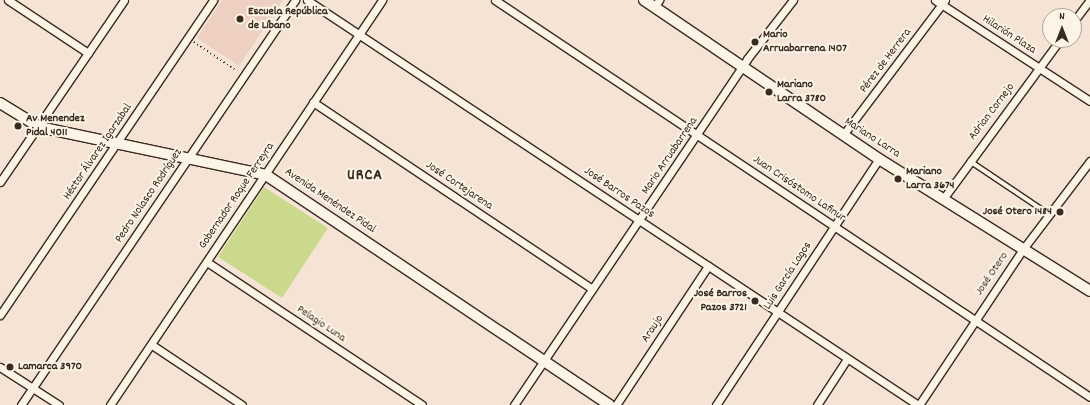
<!DOCTYPE html>
<html>
<head>
<meta charset="utf-8">
<style>
  body { margin:0 }
  #map { position:relative; width:1090px; height:405px; overflow:hidden; background:#f5e4d5; font-family:Dekko,sans-serif }
  div>[style] { position:absolute }
  [style*='--x'] { left:calc(var(--x)*1px); top:calc(var(--y)*1px); width:calc(var(--w)*1px); rotate:calc(var(--a)*1deg) }
  .built>* { inset:0; background:#edd0c2 }
  .green>* { inset:0; background:#cbd98d }
  .path>* { height:1.5px; margin-top:-0.75px; transform-origin:0; background:repeating-linear-gradient(90deg,#3b2a1e 0 1px,transparent 0 4px) }
  .roads { filter:drop-shadow(1px 0 #3b2a1e) drop-shadow(-1px 0 #3b2a1e) drop-shadow(0 1px #3b2a1e) drop-shadow(0 -1px #3b2a1e) }
  .lane>* { height:3.5px; margin:-1.75px; padding:0 1.75px; transform-origin:1.75px; border-radius:1.75px; background:#fcf5e5 }
  .street>* { height:7px; margin:-3.5px; padding:0 3.5px; transform-origin:3.5px; border-radius:3.5px; background:#fcf5e5 }
  .secondary>* { height:10px; margin:-5px; padding:0 5px; transform-origin:5px; border-radius:5px; background:#fcf5e5 }
  .dots>* { width:11px; height:11px; translate:-50% -50%; box-sizing:border-box; border:2px solid #fcf5e5; border-radius:50% }
  span { translate:-50% -50%; white-space:nowrap; text-align:center; line-height:1.15; -webkit-text-stroke:4px #fcf5e5; paint-order:stroke }
  .poi-label { font-size:12px; color:#3b2a1e; font-weight:700 }
  .left { translate:0 -50%; text-align:left }
  .right { translate:-100% -50%; text-align:right }
  .street-label { font-size:12px; color:#3b2a1e }
  .district-label { font-size:16px; color:#3b2a1e; font-weight:700; letter-spacing:1px }
  .north { position:absolute; left:1042px; top:8px; width:40px; height:40px; box-sizing:border-box; background:#fcf5e5; border:1px solid #afa495; border-radius:50%; rotate:0deg; font-size:11px; font-weight:700; line-height:16px; text-align:center; color:#3b2a1e }
  .north::after { content:''; display:block; margin:auto; width:14px; height:18px; background:#3b2a1e; clip-path:polygon(50% 0,100% 100%,50% 72%,0 100%) }
</style>
</head>
<body>
<div id="map">
  <div class="built">
    <div style="clip-path:polygon(222px 0,283px 0,239px 66px,197px 38px)"></div>
  </div>
  <div class="green">
    <div style="clip-path:polygon(264px 187px,328px 228px,282px 298px,218px 257px)"></div>
  </div>
  <div class="path">
    <div style="--x:194;--y:42;--w:52;--a:34"></div>
  </div>
  <div class="roads">
    <div class="lane">
      <div style="--x:970;--y:161;--w:95;--a:33.9"></div>
    </div>
    <div class="street">
      <div style="--x:8;--y:0;--w:96;--a:33.5"></div>
      <div style="--x:307;--y:0;--w:733;--a:33.54"></div>
      <div style="--x:495;--y:0;--w:715;--a:33.71"></div>
      <div style="--x:935;--y:0;--w:185;--a:33.1"></div>
      <div style="--x:654;--y:7;--w:9;--a:-54"></div>
      <div style="--x:1074;--y:21;--w:26;--a:-53"></div>
      <div style="--x:313;--y:102;--w:336;--a:33.8"></div>
      <div style="--x:843;--y:135;--w:169;--a:-52.9"></div>
      <div style="--x:0;--y:182;--w:220;--a:-55.7"></div>
      <div style="--x:943;--y:199;--w:197;--a:-53.7"></div>
      <div style="--x:207;--y:262;--w:258;--a:33.6"></div>
      <div style="--x:0;--y:315;--w:380;--a:-55.9"></div>
      <div style="--x:152;--y:345;--w:108;--a:33.7"></div>
      <div style="--x:0;--y:367;--w:70;--a:32.8"></div>
      <div style="--x:21;--y:405;--w:489;--a:-55.9"></div>
      <div style="--x:110;--y:405;--w:488;--a:-56.1"></div>
      <div style="--x:514;--y:405;--w:417;--a:-56"></div>
      <div style="--x:747;--y:59;--w:75;--a:-52.1"></div>
      <div style="--x:616;--y:405;--w:167;--a:-56.5"></div>
      <div style="--x:716;--y:405;--w:295;--a:-56.5"></div>
      <div style="--x:817;--y:405;--w:55;--a:-56.9"></div>
      <div style="--x:919;--y:405;--w:187;--a:-56.3"></div>
      <div style="--x:1023;--y:249;--w:111;--a:-52.7"></div>
    </div>
    <div class="secondary">
      <div style="--x:644;--y:0;--w:284;--a:34.1"></div>
      <div style="--x:879;--y:159;--w:249;--a:32"></div>
      <div style="--x:0;--y:103;--w:46;--a:31.6"></div>
      <div style="--x:39;--y:127;--w:232;--a:11.9"></div>
      <div style="--x:266;--y:175;--w:413;--a:33.8"></div>
    </div>
  </div>
  <div class="dots">
    <div style="left:240px;top:19px;background:#3b2a1e"></div>
    <div style="left:755px;top:42px;background:#3b2a1e"></div>
    <div style="left:769px;top:92px;background:#3b2a1e"></div>
    <div style="left:18px;top:126px;background:#3b2a1e"></div>
    <div style="left:898px;top:179px;background:#3b2a1e"></div>
    <div style="left:1060px;top:212px;background:#3b2a1e"></div>
    <div style="left:755px;top:301px;background:#3b2a1e"></div>
    <div style="left:10px;top:367px;background:#3b2a1e"></div>
  </div>
  <div class="poi-label">
    <span class="left" style="left:248px;top:19px">Escuela República<br>de Líbano</span>
    <span class="left" style="left:763px;top:42px">Mario<br>Arruabarrena 1407</span>
    <span class="left" style="left:777px;top:92px">Mariano<br>Larra 3780</span>
    <span class="left" style="left:26px;top:126px">Av Menendez<br>Pidal 4011</span>
    <span class="left" style="left:906px;top:179px">Mariano<br>Larra 3674</span>
    <span class="right" style="left:1052px;top:212px">José Otero 1484</span>
    <span class="right" style="left:747px;top:301px">José Barros<br>Pazos 3721</span>
    <span class="left" style="left:18px;top:367px">Lamarca 3970</span>
  </div>
  <div class="street-label">
    <span style="left:1009px;top:35px;rotate:33deg">Hilarión Plaza</span>
    <span style="left:886px;top:61px;rotate:-53deg">Pérez de Herrera</span>
    <span style="left:992px;top:112px;rotate:-53deg">Adrian Cornejo</span>
    <span style="left:872px;top:138px;rotate:33deg">Mariano Larra</span>
    <span style="left:98px;top:152px;rotate:-56deg">Héctor Álvarez Igarzabal</span>
    <span style="left:670px;top:156px;rotate:-56deg">Mario Arruabarrena</span>
    <span style="left:459px;top:186px;rotate:34deg">José Cortejarena</span>
    <span style="left:799px;top:189px;rotate:34deg">Juan Crisóstomo Lafinur</span>
    <span style="left:619px;top:193px;rotate:34deg">José Barros Pazos</span>
    <span style="left:149px;top:196px;rotate:-56deg">Pedro Nolasco Rodríguez</span>
    <span style="left:237px;top:196px;rotate:-56deg">Gobernador Roque Ferreyra</span>
    <span style="left:330px;top:201px;rotate:34deg">Avenida Menéndez Pidal</span>
    <span style="left:992px;top:274px;rotate:-56deg">José Otero</span>
    <span style="left:788px;top:276px;rotate:-57deg">Luis García Lagos</span>
    <span style="left:321px;top:324px;rotate:34deg">Pelagio Luna</span>
    <span style="left:653px;top:329px;rotate:-57deg">Araujo</span>
  </div>
  <div class="district-label">
    <span style="left:365px;top:176px">URCA</span>
  </div>
  <div class="north">N</div>
</div>
</body>
</html>
